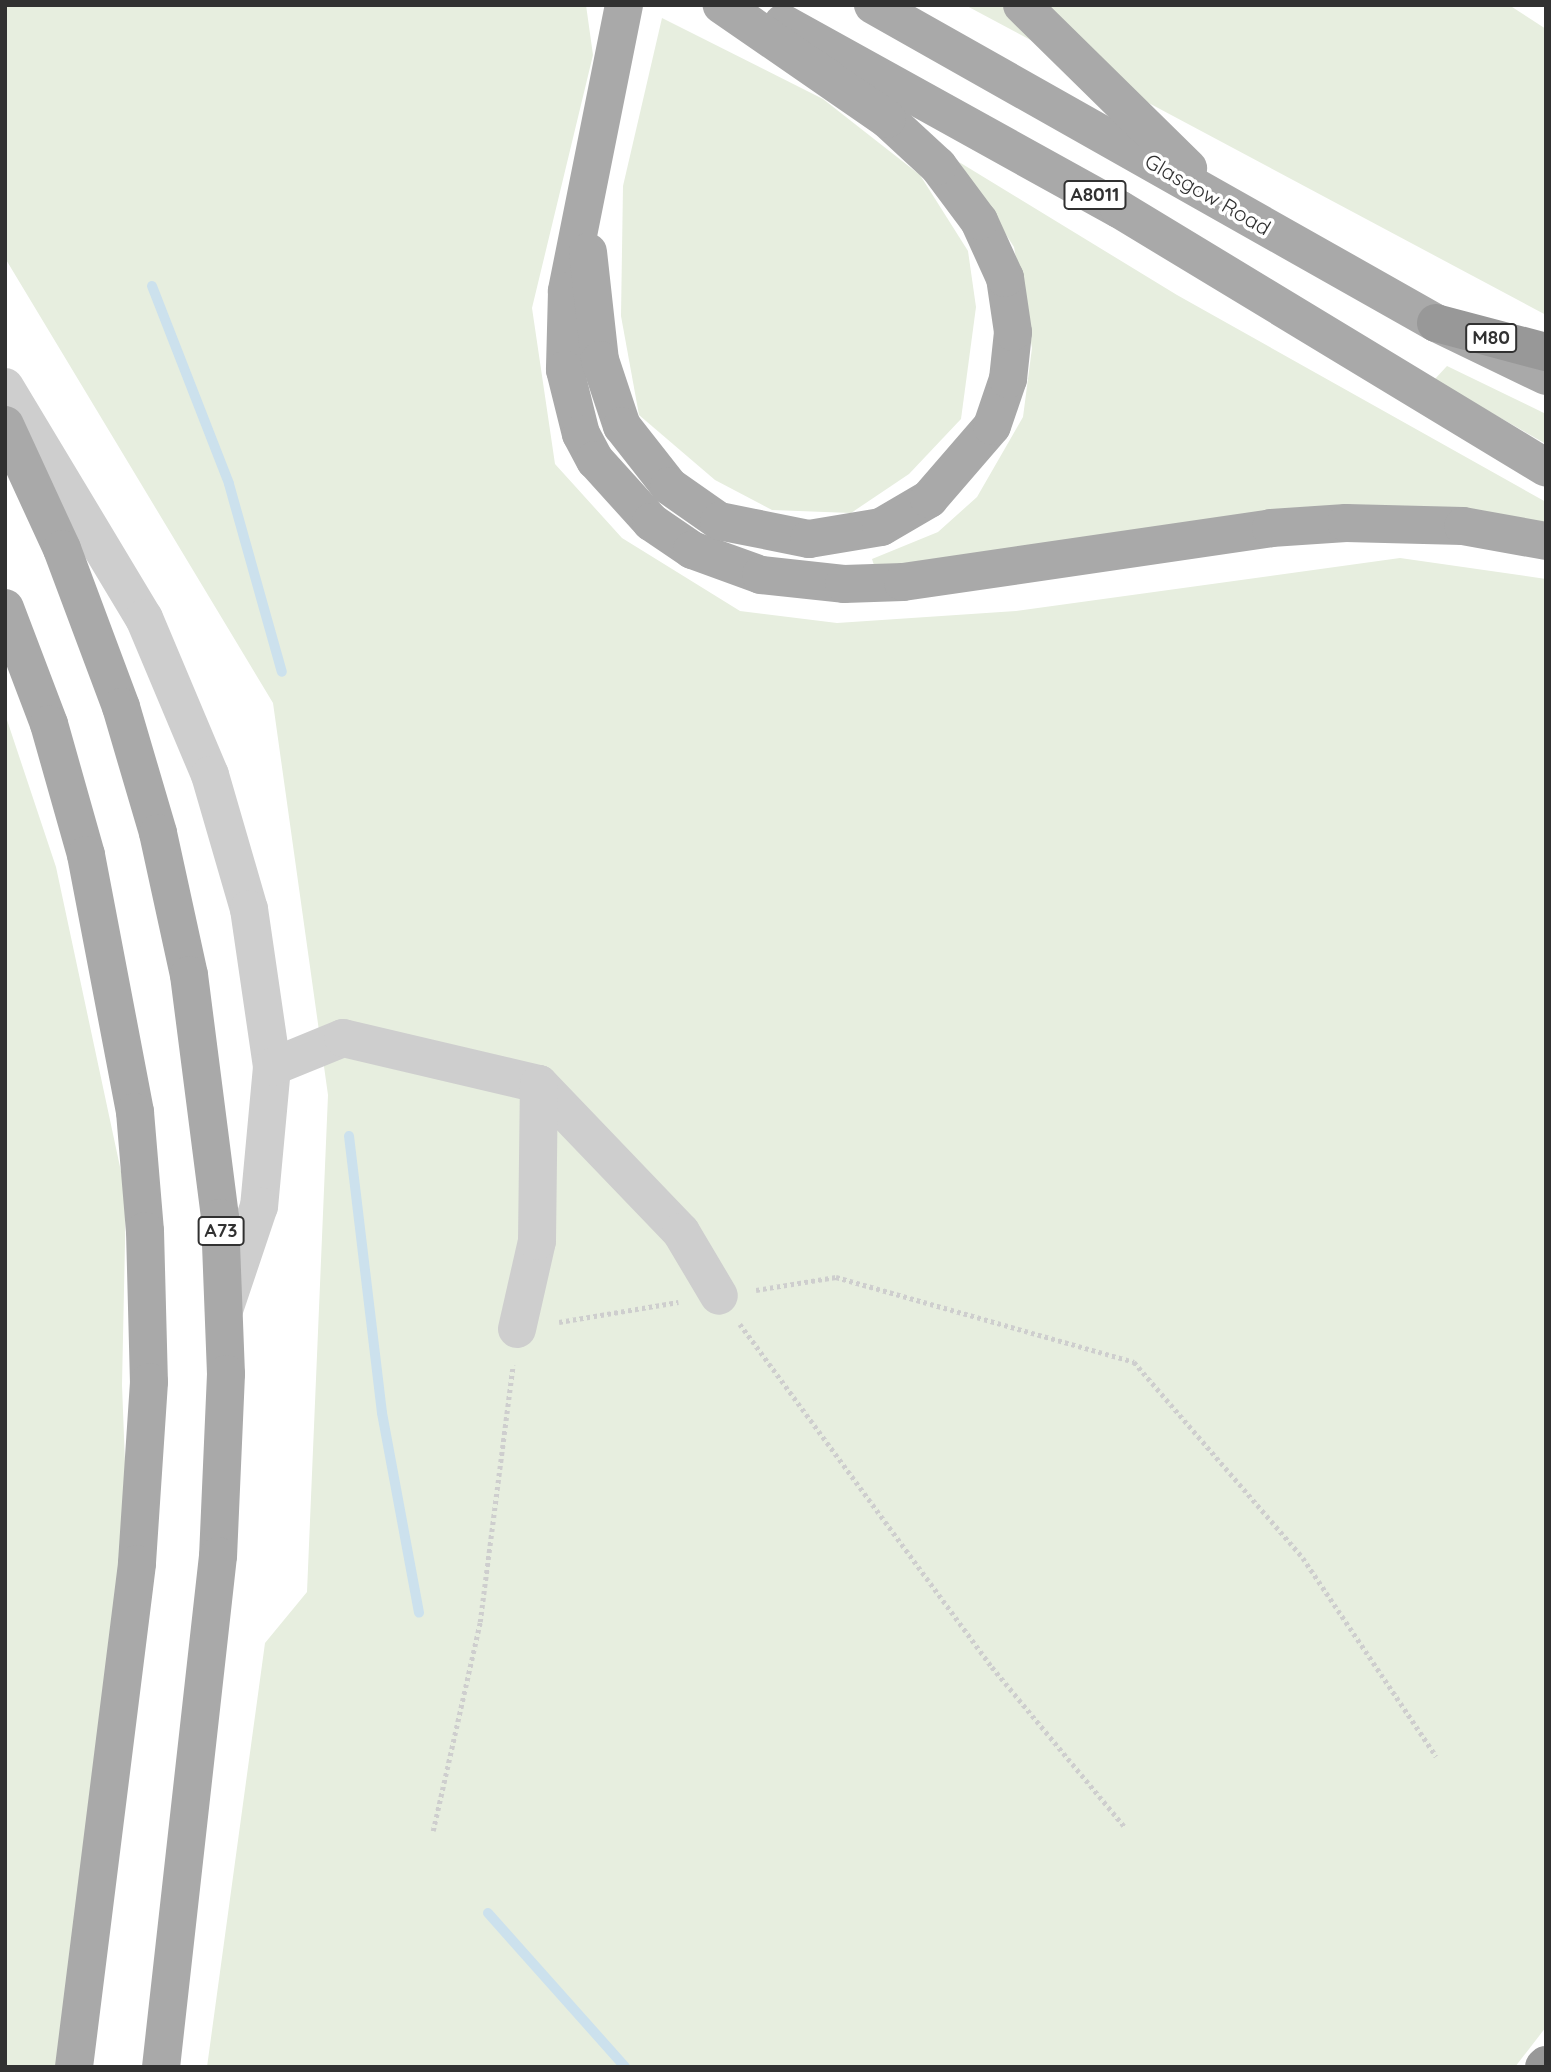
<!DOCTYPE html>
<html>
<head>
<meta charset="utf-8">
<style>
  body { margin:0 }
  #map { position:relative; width:1551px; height:2072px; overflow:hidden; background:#fff; font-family:Quicksand,sans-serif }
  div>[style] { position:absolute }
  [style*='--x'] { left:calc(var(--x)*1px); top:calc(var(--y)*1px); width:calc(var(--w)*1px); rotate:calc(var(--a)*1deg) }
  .green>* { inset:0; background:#e7eedf }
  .stream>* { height:10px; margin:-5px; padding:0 5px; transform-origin:5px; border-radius:5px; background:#cce1ed }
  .path>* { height:4.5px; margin-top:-2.25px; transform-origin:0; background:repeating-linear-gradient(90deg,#cecece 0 3.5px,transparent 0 7px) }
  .minor>* { height:38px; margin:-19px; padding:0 19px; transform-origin:19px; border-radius:19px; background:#cecece }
  .major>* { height:38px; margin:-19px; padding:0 19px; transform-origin:19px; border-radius:19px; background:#a9a9a9 }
  .highway>* { height:38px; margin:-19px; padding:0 19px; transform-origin:19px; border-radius:19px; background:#989898 }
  span { translate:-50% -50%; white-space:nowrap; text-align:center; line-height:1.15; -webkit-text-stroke:7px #fff; paint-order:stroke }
  .shield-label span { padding:2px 5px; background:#fff; border:2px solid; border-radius:5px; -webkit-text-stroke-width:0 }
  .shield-label { font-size:19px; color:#313131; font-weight:700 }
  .street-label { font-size:21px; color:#313131 }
  .frame { position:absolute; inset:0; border:7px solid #313131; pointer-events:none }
</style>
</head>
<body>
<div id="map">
  <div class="green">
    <div style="clip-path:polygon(586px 5px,593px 55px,532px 308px,555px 464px,622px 538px,740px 611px,837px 623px,1016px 611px,1400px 558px,1546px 579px,1546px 2027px,1515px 2067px,207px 2067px,265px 1643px,307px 1592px,328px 1095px,273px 703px,5px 258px,5px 6px)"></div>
    <div style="clip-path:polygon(965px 5px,1509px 5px,1546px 29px,1546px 315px)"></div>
    <div style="clip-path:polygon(662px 18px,823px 99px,920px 175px,968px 251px,976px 307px,961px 419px,909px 474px,851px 513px,772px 510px,715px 480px,639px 415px,621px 316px,623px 186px)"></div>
    <div style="clip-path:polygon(959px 162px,1177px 295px,1546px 502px,1546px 530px,1481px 518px,877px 575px,872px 559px,938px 532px,977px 497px,1023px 417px,1032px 348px,1014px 247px)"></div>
    <div style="clip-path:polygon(1447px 366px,1546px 414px,1546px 444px,1434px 380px)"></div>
    <div style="clip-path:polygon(5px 714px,56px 867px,126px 1195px,122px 1385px,128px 1540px,57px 2067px,5px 2067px)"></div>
  </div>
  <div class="stream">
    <div style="--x:152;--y:286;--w:212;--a:68.7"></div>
    <div style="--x:229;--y:484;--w:195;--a:74.3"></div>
    <div style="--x:349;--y:1136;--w:279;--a:83.2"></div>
    <div style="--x:382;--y:1413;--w:203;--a:79.5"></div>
    <div style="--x:488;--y:1913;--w:206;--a:48.3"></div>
  </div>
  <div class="path">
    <div style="--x:756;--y:1290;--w:81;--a:-9.2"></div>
    <div style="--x:836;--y:1277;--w:310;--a:15.9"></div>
    <div style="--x:1134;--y:1362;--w:259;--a:49.2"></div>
    <div style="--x:1303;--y:1558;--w:239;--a:56.1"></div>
    <div style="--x:559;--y:1322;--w:121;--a:-9.5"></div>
    <div style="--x:740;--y:1324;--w:426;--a:53.7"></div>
    <div style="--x:992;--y:1667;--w:208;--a:50.3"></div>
    <div style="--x:433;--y:1831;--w:214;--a:-77.3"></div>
    <div style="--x:480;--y:1622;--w:259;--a:-82.7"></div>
  </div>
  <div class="minor">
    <div style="--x:5;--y:387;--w:270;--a:59"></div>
    <div style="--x:144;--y:618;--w:170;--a:67.2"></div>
    <div style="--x:210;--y:775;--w:140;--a:73.8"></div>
    <div style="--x:249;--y:909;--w:160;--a:81.7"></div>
    <div style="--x:272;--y:1067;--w:140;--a:95.3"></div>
    <div style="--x:259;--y:1206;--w:110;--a:108.6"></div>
    <div style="--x:272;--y:1067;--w:77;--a:-22.2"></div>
    <div style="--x:343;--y:1038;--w:201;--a:13.2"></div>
    <div style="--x:539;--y:1084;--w:205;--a:46.2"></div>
    <div style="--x:681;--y:1232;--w:74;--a:59.3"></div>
    <div style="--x:517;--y:1329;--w:90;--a:-77.2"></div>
    <div style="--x:537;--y:1241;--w:157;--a:-89.3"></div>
  </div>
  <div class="major">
    <div style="--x:624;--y:5;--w:292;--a:101.3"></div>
    <div style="--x:567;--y:291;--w:79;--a:91.5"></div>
    <div style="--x:565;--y:370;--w:66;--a:76"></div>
    <div style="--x:581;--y:434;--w:30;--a:62"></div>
    <div style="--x:595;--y:460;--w:84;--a:47.9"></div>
    <div style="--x:651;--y:522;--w:50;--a:34.3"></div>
    <div style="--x:692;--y:550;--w:73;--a:19.9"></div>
    <div style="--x:761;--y:575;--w:83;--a:6.2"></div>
    <div style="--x:844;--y:584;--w:59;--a:-1.9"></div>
    <div style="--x:903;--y:582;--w:372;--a:-8.3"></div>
    <div style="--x:1271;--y:528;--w:75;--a:-3.8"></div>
    <div style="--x:1346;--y:523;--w:117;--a:1.5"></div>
    <div style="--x:1463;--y:526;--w:84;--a:10.2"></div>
    <div style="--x:873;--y:5;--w:647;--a:29.46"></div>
    <div style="--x:1436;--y:323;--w:122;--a:25.7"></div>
    <div style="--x:1022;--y:5;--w:233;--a:44.5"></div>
    <div style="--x:783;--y:23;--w:384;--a:29"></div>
    <div style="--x:1119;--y:209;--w:499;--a:31.2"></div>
    <div style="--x:588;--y:252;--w:109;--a:83.7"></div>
    <div style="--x:600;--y:360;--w:70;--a:71.6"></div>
    <div style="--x:622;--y:426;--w:76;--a:51.9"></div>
    <div style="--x:669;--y:486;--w:61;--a:35"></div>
    <div style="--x:719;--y:521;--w:92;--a:11.3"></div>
    <div style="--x:809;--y:539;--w:73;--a:-9.5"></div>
    <div style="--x:881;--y:527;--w:56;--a:-30.3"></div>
    <div style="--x:929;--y:499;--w:96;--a:-49.2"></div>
    <div style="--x:992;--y:426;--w:50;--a:-71.2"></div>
    <div style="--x:1008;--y:379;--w:47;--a:-83.9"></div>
    <div style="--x:1013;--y:332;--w:55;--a:-98.4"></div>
    <div style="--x:1005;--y:278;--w:63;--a:-114.5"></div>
    <div style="--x:979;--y:221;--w:69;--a:-126.7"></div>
    <div style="--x:938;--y:166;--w:69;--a:-137.3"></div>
    <div style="--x:887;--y:119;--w:201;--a:-145.4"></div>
    <div style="--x:5;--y:425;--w:136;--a:65.3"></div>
    <div style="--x:62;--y:549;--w:169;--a:69.5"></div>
    <div style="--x:121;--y:707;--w:131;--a:73.6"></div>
    <div style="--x:158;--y:833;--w:145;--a:77.7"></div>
    <div style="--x:189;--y:975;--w:245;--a:82.7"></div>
    <div style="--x:220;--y:1218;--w:156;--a:87.8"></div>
    <div style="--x:226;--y:1374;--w:182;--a:92.5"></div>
    <div style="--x:218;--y:1556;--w:514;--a:96.36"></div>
    <div style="--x:5;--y:608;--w:124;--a:69.2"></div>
    <div style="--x:49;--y:724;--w:136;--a:74.2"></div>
    <div style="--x:86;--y:855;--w:262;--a:79.2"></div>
    <div style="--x:135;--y:1112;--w:119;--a:85.2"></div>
    <div style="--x:145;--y:1231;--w:151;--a:88.5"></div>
    <div style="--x:149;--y:1382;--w:182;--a:93.8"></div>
    <div style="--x:137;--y:1564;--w:507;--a:97.14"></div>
  </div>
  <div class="highway">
    <div style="--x:1436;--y:323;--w:114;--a:14.8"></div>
    <div style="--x:1544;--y:2067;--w:3;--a:-45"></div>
  </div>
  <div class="shield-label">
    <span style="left:1095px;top:195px">A8011</span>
    <span style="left:1491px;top:338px">M80</span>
    <span style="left:221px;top:1231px">A73</span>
  </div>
  <div class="street-label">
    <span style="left:1208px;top:194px;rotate:30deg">Glasgow Road</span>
  </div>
  <div class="frame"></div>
</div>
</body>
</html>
